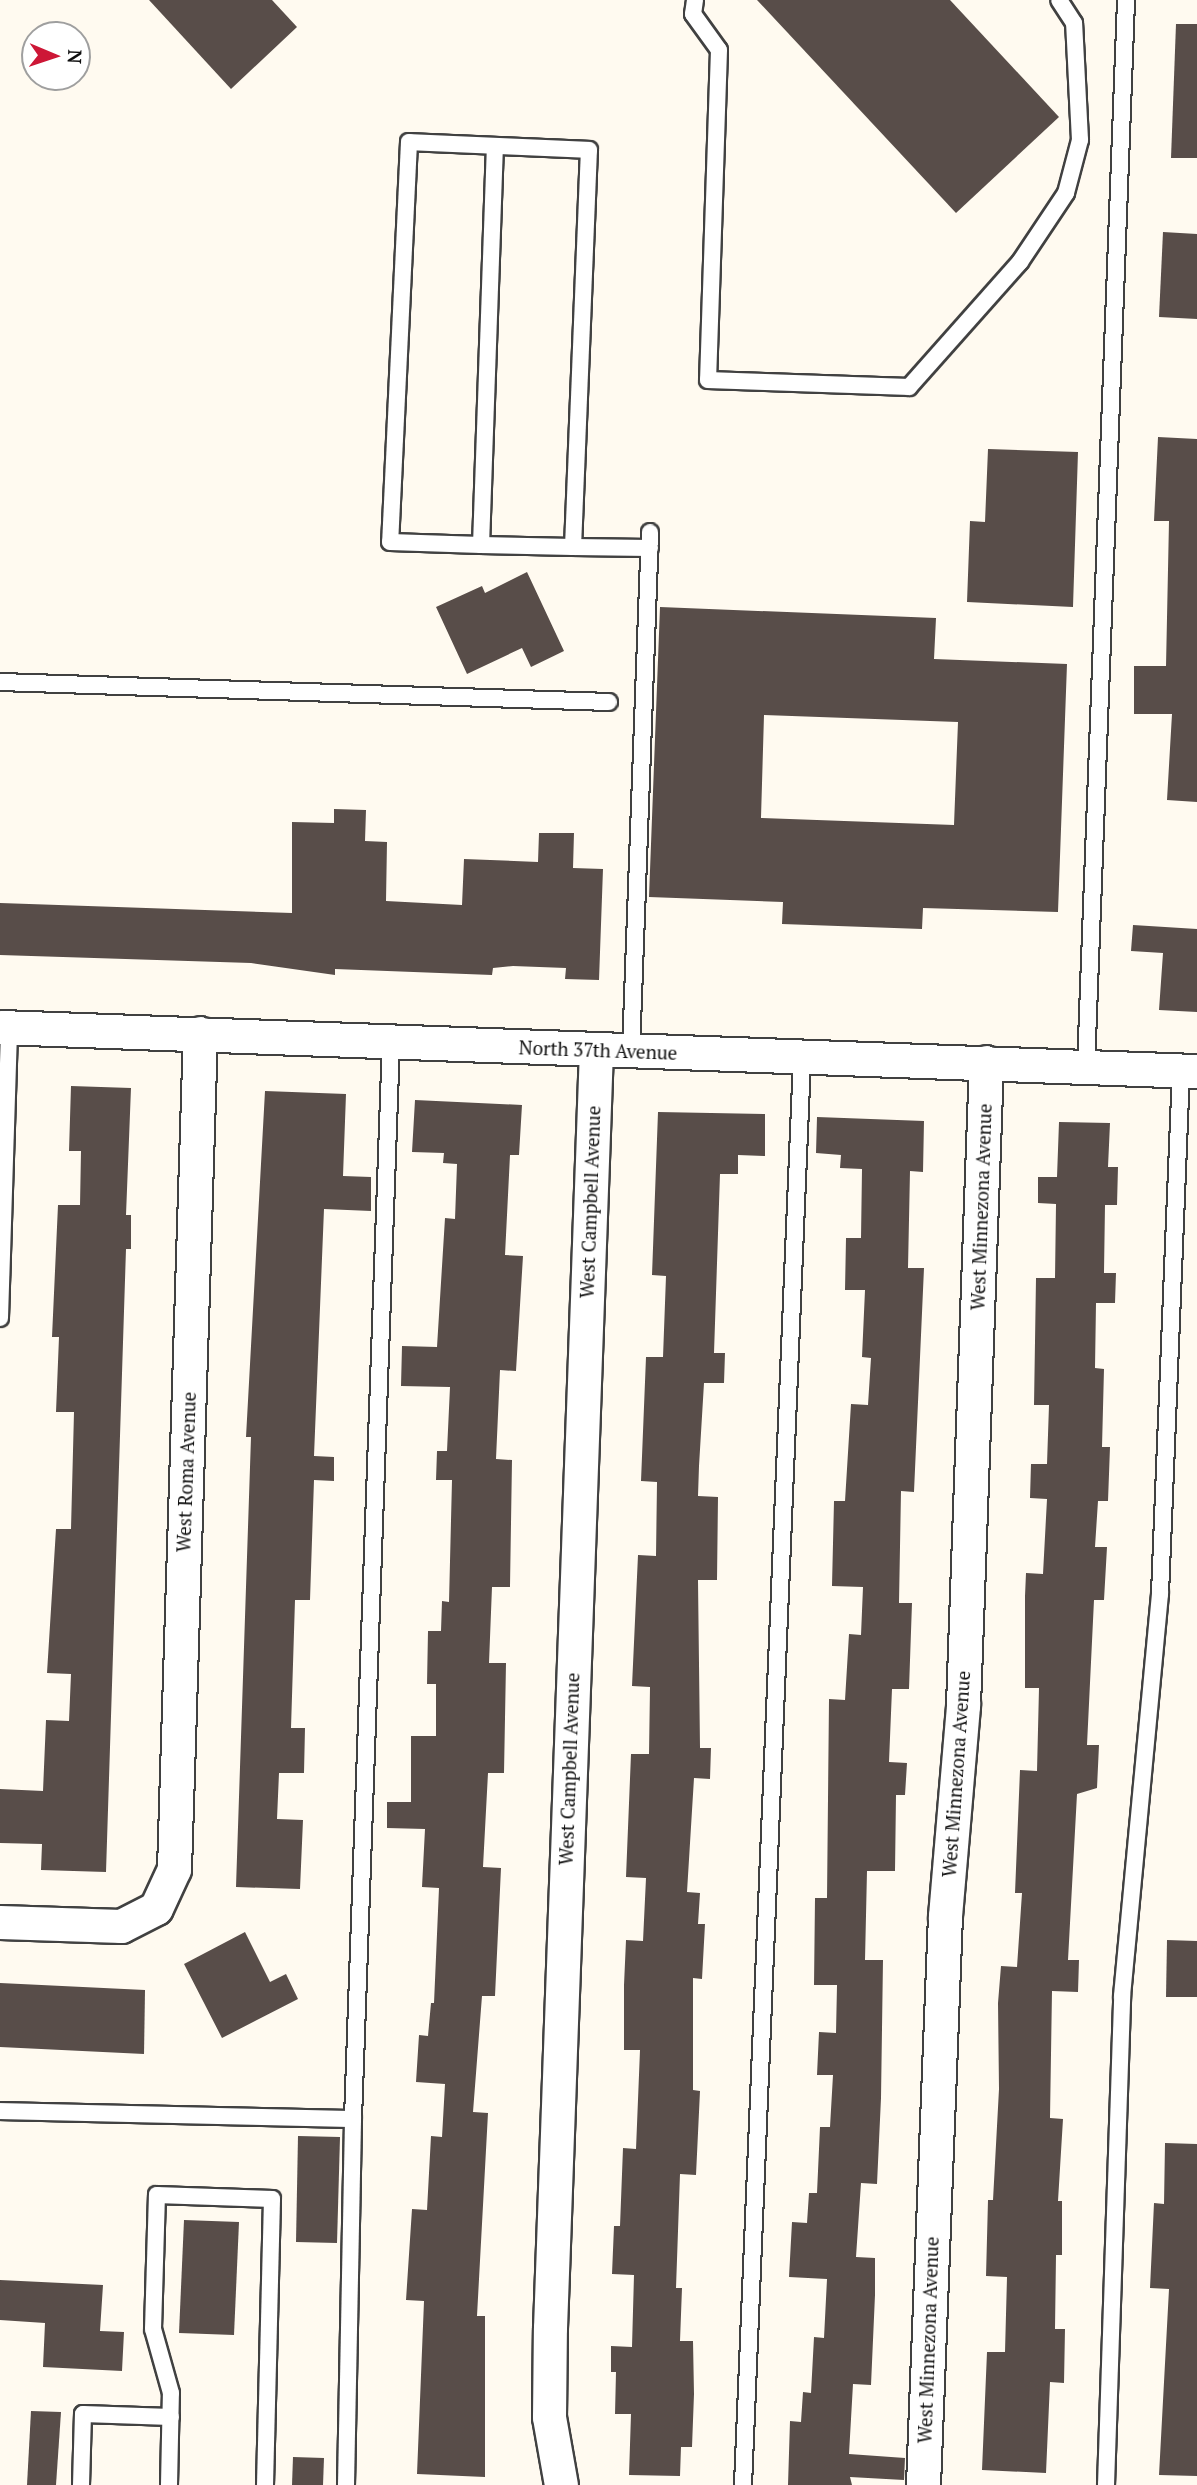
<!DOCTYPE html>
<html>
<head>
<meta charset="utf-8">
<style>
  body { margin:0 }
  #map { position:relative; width:1197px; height:2485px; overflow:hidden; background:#fffaf0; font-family:"PT Serif",serif }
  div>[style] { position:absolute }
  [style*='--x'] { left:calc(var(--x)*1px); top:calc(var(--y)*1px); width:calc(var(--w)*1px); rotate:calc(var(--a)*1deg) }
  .building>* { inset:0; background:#584d49 }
  .roads { filter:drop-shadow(2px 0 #414141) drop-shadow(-2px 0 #414141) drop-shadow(0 2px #414141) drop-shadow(0 -2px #414141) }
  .lane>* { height:16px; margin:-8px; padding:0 8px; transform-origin:8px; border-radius:8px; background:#fff }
  .street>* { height:33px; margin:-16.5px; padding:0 16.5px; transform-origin:16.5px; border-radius:16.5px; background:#fff }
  span { translate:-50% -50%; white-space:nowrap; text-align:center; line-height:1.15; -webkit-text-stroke:7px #fff; paint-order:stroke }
  .street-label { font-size:19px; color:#0e0e0e }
  .north { position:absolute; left:21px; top:21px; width:70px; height:70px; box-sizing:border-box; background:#fff; border:2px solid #9f9f9f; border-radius:50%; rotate:92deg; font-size:19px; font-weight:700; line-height:28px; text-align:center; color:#0e0e0e }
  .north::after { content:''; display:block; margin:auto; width:24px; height:32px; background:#cd1736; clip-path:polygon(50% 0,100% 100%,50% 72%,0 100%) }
</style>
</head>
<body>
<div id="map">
  <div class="building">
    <div style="clip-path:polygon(149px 0,272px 0,297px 27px,231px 89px)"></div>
    <div style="clip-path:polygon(757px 0,950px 0,1059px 117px,956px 213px)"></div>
    <div style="clip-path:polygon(1176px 24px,1197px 24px,1197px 158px,1171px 158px)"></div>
    <div style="clip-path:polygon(1163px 232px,1197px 234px,1197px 319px,1159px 317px)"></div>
    <div style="clip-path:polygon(1158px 437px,1197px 439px,1197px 802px,1167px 800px,1172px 714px,1134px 714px,1134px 666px,1166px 666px,1169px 521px,1154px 521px)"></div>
    <div style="clip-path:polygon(988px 449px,1078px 452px,1073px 607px,967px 602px,970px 521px,985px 522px)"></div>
    <div style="clip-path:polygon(527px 572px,564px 651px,531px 667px,522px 648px,467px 674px,436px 607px,482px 586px,485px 593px)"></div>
    <div style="clip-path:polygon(evenodd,660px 607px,936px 618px,934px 659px,1067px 664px,1058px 912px,923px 908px,922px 929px,782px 924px,783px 902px,649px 897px,660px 607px,764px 715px,958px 722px,954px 825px,761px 818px,764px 715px)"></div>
    <div style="clip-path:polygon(334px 809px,366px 810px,365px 841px,387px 842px,386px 901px,462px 905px,464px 859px,538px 862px,539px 833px,574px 833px,573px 868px,603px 869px,599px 980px,565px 979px,566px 968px,513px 966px,493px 968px,492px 975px,335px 969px,335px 975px,251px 963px,0 955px,0 903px,292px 913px,292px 822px,334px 823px)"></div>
    <div style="clip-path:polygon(1133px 925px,1197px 929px,1197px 1012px,1159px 1010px,1163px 953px,1131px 951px)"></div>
    <div style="clip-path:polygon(71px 1086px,131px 1088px,126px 1215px,131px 1215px,131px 1249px,126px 1249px,106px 1872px,41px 1870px,42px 1844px,0 1843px,0 1789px,43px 1791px,46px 1720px,69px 1721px,71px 1674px,47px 1673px,56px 1529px,71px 1529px,74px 1412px,56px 1412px,59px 1337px,52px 1337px,58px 1205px,80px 1205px,81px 1151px,69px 1151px)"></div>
    <div style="clip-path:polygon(265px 1091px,346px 1094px,343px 1176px,371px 1177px,371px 1211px,324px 1209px,314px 1456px,334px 1457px,334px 1481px,314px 1480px,310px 1600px,295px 1600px,291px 1728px,305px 1728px,304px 1773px,279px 1773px,277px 1819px,303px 1820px,300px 1889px,236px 1887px,251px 1437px,246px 1437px)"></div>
    <div style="clip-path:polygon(415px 1100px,522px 1105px,519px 1155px,510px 1155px,505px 1255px,523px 1256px,516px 1371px,500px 1370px,496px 1459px,512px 1460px,510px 1587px,492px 1587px,489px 1663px,506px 1663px,504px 1773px,488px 1773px,483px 1867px,501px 1868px,495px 1996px,482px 1996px,473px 2112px,488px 2113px,477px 2316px,485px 2316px,485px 2477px,417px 2474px,424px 2301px,406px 2300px,412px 2209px,427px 2210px,431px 2136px,442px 2137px,445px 2084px,416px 2082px,419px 2035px,428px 2036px,431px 2003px,434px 2003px,439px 1888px,422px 1887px,425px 1829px,387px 1828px,387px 1802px,411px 1802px,411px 1736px,436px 1736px,436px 1684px,427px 1684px,428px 1631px,441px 1631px,442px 1601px,449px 1602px,452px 1480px,436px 1480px,437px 1451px,447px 1451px,450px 1387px,401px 1386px,402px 1346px,437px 1347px,445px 1218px,455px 1219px,457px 1164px,443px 1163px,444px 1153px,412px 1152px)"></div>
    <div style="clip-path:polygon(658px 1112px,765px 1114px,765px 1156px,738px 1155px,738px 1174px,720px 1174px,714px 1353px,725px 1353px,724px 1383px,704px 1383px,699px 1466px,698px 1496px,718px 1497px,717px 1580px,698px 1580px,700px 1748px,711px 1748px,710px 1779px,694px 1778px,687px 1892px,700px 1893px,698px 1924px,705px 1924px,702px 1979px,693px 1978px,693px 2090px,700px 2091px,696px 2175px,680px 2174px,676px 2288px,682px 2288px,680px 2341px,693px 2341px,694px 2394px,692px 2447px,681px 2447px,680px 2476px,629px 2475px,631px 2414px,615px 2414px,616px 2372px,611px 2372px,611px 2346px,632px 2347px,634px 2275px,612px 2274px,614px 2226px,620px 2226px,623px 2148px,636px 2149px,640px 2050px,624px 2050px,624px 1985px,626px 1940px,643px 1941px,646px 1878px,626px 1877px,631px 1754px,649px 1754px,650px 1687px,632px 1686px,638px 1555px,656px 1556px,657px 1482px,641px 1481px,646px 1357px,663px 1357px,666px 1276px,652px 1275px)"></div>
    <div style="clip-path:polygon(817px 1117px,924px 1121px,923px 1172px,910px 1171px,908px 1268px,924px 1268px,914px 1492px,901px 1491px,899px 1603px,912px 1603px,909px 1689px,892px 1689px,889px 1762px,907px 1763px,905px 1795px,896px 1795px,895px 1871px,867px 1871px,865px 1960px,883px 1960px,881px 2098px,877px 2184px,861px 2183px,856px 2257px,875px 2258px,875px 2295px,871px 2385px,853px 2384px,849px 2454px,905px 2458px,904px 2480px,850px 2477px,852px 2485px,788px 2485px,790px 2421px,801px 2422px,803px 2392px,811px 2393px,814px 2337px,824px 2338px,827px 2279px,789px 2277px,792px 2222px,807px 2223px,809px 2193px,817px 2193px,820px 2127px,830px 2127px,833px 2075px,817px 2075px,819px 2032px,836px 2033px,837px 1985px,814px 1985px,815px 1898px,827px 1898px,829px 1699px,845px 1700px,849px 1634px,861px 1635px,863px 1587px,832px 1586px,834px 1501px,845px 1501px,851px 1404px,868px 1405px,871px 1358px,862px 1357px,865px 1290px,845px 1290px,846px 1238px,861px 1238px,862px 1169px,840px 1168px,841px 1155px,816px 1153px)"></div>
    <div style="clip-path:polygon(1059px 1122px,1110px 1123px,1108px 1167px,1118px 1167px,1117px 1205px,1105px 1205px,1104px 1273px,1116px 1273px,1115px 1303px,1096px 1303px,1095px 1368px,1104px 1369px,1102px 1447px,1110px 1447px,1108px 1501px,1098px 1501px,1095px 1547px,1107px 1547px,1104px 1600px,1094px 1600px,1087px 1745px,1099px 1745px,1097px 1788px,1077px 1794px,1068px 1960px,1079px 1960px,1078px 1992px,1052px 1991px,1050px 2118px,1063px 2119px,1058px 2201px,1062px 2201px,1062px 2255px,1056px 2255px,1055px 2329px,1065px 2329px,1064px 2383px,1050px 2382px,1046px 2473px,982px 2470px,987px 2352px,1005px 2352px,1007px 2277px,986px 2276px,988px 2200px,993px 2200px,999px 2089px,998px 2003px,1001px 1966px,1017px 1967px,1022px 1893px,1015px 1893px,1020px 1770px,1037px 1771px,1039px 1688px,1025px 1688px,1025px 1596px,1026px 1573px,1043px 1574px,1047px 1499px,1030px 1498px,1031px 1464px,1047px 1464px,1049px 1405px,1034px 1405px,1036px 1278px,1055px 1278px,1056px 1204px,1038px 1203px,1038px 1177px,1057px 1177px)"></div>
    <div style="clip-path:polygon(245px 1932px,270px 1982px,286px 1974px,298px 1999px,222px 2038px,184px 1964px)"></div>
    <div style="clip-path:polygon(1167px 1940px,1197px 1941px,1197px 1997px,1166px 1997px)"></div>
    <div style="clip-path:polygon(0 1983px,145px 1990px,144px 2054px,0 2047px)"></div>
    <div style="clip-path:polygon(298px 2136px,340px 2137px,337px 2243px,296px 2242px)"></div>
    <div style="clip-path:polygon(1165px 2143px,1197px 2144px,1197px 2476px,1159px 2475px,1169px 2289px,1150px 2288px,1154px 2203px,1164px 2204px)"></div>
    <div style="clip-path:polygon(184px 2220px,239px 2222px,234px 2335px,179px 2333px)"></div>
    <div style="clip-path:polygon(0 2280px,103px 2285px,100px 2331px,124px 2332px,122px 2371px,43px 2367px,45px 2323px,0 2320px)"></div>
    <div style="clip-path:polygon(31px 2411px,61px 2412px,56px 2485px,27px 2485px)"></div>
    <div style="clip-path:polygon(293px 2457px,324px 2458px,323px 2485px,292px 2485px)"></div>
  </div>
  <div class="roads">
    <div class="lane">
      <div style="--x:695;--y:0;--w:14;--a:98"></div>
      <div style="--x:693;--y:14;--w:44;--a:54.2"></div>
      <div style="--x:719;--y:50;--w:330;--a:91.9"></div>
      <div style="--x:708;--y:380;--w:201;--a:2"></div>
      <div style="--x:909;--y:387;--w:167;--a:-48.4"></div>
      <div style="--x:1020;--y:262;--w:83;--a:-56.3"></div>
      <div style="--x:1066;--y:193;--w:55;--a:-75.2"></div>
      <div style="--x:1080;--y:140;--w:117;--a:-92.9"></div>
      <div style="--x:1074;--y:23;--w:27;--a:-123"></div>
      <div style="--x:481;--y:545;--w:399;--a:-88"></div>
      <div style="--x:573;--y:547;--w:397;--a:-87.7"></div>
      <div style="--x:589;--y:150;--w:180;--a:-177.5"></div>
      <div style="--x:409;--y:142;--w:400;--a:92.7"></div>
      <div style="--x:390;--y:542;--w:91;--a:1.9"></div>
      <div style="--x:481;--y:545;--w:92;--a:1.2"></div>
      <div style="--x:573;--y:547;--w:77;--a:0.7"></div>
      <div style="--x:0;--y:682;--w:609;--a:1.88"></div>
      <div style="--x:631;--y:1052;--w:520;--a:-87.91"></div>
      <div style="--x:1086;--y:1067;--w:1068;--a:-87.85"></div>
      <div style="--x:0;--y:1318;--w:290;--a:-88.2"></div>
      <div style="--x:0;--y:2111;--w:353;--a:1.3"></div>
      <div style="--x:81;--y:2485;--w:71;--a:-88.4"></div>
      <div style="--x:83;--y:2414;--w:88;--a:2"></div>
      <div style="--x:169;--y:2485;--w:92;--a:-88.8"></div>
      <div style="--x:171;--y:2393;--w:66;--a:-105.7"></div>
      <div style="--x:153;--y:2329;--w:134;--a:-88.3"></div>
      <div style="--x:157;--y:2195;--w:115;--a:2"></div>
      <div style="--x:272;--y:2199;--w:286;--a:91.4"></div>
      <div style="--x:346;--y:2485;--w:366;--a:-88.9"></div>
      <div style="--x:353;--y:2119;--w:1080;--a:-87.98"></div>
      <div style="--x:743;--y:2485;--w:1428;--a:-87.63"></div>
      <div style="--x:1106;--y:2485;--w:489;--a:-88.1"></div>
      <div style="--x:1122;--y:1996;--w:404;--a:-84.6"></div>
      <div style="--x:1160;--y:1594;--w:523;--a:-87.7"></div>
    </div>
    <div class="street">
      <div style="--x:0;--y:1027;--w:1198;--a:2.11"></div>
      <div style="--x:0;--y:1922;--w:121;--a:1.9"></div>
      <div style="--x:121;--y:1926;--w:39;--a:-27"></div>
      <div style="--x:156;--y:1908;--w:43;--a:-65.2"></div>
      <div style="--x:174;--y:1869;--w:836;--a:-88.22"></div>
      <div style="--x:561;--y:2485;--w:69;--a:-100"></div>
      <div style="--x:549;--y:2417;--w:89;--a:-89.4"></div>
      <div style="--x:550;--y:2328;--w:1278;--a:-87.94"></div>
      <div style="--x:923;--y:2485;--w:569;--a:-87.79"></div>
      <div style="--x:945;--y:1916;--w:212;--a:-85.1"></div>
      <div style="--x:963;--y:1705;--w:643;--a:-87.95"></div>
    </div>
  </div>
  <div class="street-label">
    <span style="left:598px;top:1050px;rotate:2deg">North 37th Avenue</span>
    <span style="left:590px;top:1202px;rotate:-88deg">West Campbell Avenue</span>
    <span style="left:981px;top:1207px;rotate:-88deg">West Minnezona Avenue</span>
    <span style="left:186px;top:1472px;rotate:-88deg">West Roma Avenue</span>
    <span style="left:569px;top:1769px;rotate:-88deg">West Campbell Avenue</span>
    <span style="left:956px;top:1774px;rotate:-86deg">West Minnezona Avenue</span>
    <span style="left:928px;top:2340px;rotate:-88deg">West Minnezona Avenue</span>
  </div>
  <div class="north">N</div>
</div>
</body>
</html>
